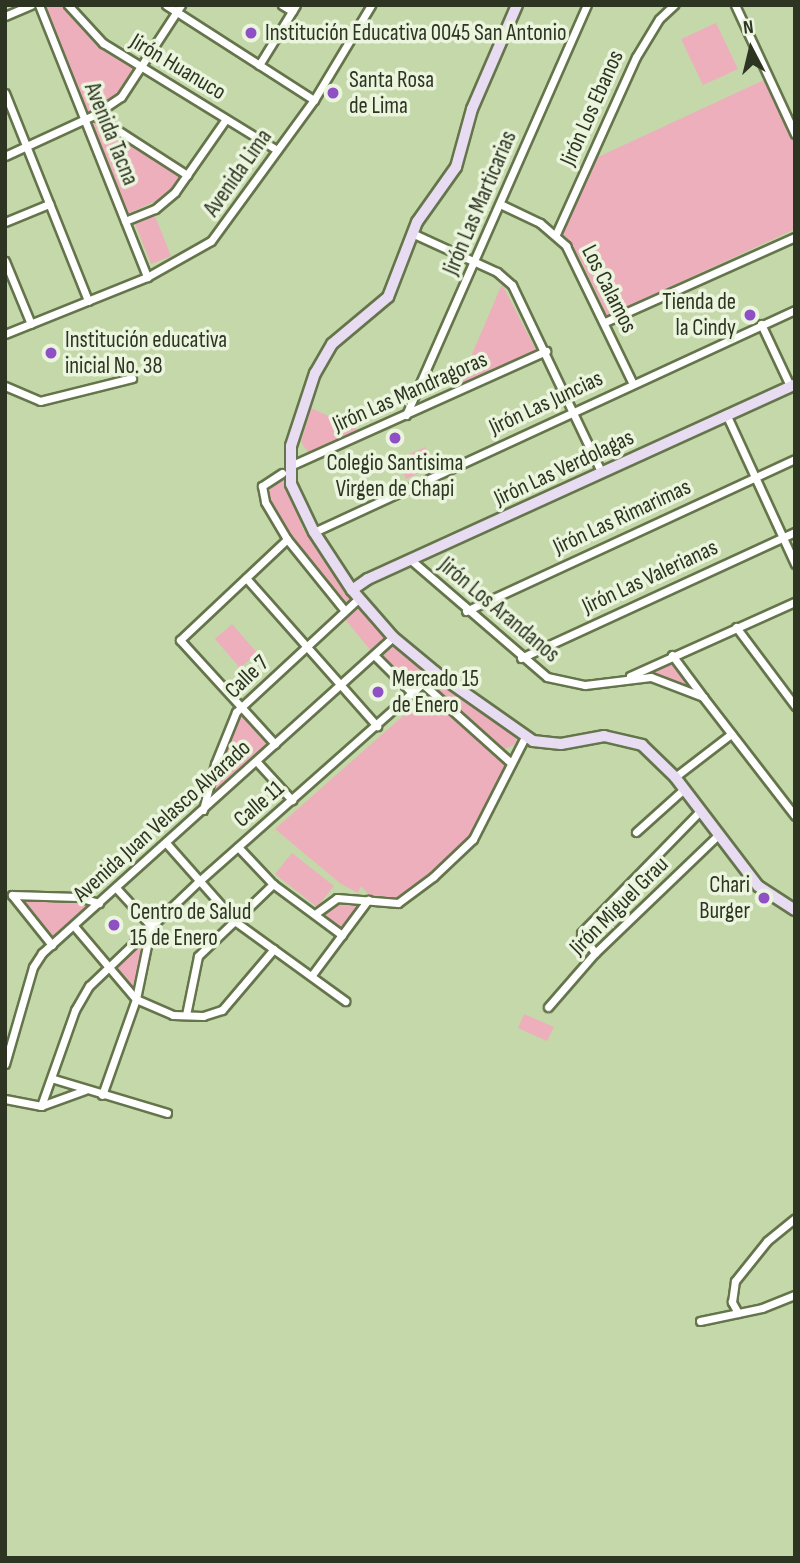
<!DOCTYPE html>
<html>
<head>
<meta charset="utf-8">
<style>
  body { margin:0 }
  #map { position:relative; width:800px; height:1563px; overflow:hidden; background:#c5d8aa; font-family:"Sofia Sans Condensed",sans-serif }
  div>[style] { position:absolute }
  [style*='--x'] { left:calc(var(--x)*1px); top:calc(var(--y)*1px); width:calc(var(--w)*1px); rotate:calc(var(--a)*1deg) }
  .green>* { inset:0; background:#ecafbb }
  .roads { filter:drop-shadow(2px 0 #65754b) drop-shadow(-2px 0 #65754b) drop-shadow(0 2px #65754b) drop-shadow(0 -2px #65754b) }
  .street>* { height:7px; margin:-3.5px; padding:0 3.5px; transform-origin:3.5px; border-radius:3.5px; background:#fff }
  .secondary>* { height:10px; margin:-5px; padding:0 5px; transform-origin:5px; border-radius:5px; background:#e7dcf2 }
  .dots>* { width:19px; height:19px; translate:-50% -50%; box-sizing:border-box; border:4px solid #ebf5de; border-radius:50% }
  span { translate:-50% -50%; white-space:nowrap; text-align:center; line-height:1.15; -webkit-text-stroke:7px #ebf5de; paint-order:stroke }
  .poi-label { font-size:23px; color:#2d3522 }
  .left { translate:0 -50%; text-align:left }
  .right { translate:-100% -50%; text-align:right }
  .street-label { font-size:23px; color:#2d3522 }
  .frame { position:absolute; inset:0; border:7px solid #2d3522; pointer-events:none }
  .north { position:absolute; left:716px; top:14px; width:70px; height:70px; -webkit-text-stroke:5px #ebf5de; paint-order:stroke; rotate:353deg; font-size:19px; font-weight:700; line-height:28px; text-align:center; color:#2d3522 }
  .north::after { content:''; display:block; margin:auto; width:24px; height:32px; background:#2d3522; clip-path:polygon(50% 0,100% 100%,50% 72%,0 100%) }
</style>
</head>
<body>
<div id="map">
  <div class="green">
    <div style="clip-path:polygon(44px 5px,64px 5px,96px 42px,138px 69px,119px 94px,94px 111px,87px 114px)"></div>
    <div style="clip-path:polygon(716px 23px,738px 69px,703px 85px,681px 39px)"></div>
    <div style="clip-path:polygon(764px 80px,795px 145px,795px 229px,607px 316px,580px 259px,561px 233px,598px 157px)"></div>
    <div style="clip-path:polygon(95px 120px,183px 177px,162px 198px,127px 214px,89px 123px)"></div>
    <div style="clip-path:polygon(155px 216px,171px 256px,151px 264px,135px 224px)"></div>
    <div style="clip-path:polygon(502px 284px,536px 350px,458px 387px)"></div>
    <div style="clip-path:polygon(311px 408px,361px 431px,308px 452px,301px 442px)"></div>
    <div style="clip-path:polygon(425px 447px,434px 466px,406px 479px,397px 460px)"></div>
    <div style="clip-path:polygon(284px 476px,303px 529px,353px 597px,348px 604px,289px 534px,266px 495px,265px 486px)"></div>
    <div style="clip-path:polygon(356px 605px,387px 638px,372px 652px,344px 618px)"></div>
    <div style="clip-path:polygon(232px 624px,257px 653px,240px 668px,215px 639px)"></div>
    <div style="clip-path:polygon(395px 643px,428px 674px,416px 688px,383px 656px)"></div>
    <div style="clip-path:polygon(671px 660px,688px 681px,685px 684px,649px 675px,649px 670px)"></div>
    <div style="clip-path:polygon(436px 682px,516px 736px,517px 743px,505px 749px,434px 686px)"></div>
    <div style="clip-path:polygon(436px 698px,505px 762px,503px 775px,473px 835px,404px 899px,387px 902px,370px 896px,361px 886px,358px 893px,341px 884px,275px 829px,421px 700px)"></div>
    <div style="clip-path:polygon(239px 711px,268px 743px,205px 799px)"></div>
    <div style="clip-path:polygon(292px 853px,334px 886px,317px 907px,275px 874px)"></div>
    <div style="clip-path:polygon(17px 897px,79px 900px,89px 906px,52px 937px)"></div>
    <div style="clip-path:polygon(337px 901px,363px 904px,342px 931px,323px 912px)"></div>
    <div style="clip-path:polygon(143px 937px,145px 941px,133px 987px,113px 965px)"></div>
    <div style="clip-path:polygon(524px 1014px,554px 1027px,547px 1041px,518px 1028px)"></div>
  </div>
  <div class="roads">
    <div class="street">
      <div style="--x:39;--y:5;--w:293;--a:68.3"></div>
      <div style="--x:68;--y:5;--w:52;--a:47.4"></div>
      <div style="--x:103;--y:43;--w:204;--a:31.6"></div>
      <div style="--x:166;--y:5;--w:176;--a:32.7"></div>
      <div style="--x:282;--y:5;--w:12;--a:31"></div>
      <div style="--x:735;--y:5;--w:142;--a:65.1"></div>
      <div style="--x:5;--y:16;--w:28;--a:-23"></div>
      <div style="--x:259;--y:65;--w:70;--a:-58.3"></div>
      <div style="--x:5;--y:93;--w:224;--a:68.2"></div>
      <div style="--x:94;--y:115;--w:111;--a:32.8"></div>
      <div style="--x:5;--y:156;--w:98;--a:-24.7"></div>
      <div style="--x:94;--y:115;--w:32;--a:-34"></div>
      <div style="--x:121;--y:97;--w:110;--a:-56.9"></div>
      <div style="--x:500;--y:204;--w:44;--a:25.4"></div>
      <div style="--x:540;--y:223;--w:35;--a:41"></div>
      <div style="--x:566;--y:246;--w:153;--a:64.1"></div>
      <div style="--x:125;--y:221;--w:32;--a:-22"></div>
      <div style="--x:155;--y:209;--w:26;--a:-40"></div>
      <div style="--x:175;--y:192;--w:89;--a:-55.1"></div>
      <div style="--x:5;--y:222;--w:48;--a:-22.2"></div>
      <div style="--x:414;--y:234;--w:91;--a:24.6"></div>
      <div style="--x:497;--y:272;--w:20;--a:41"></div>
      <div style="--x:512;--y:285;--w:207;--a:64.5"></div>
      <div style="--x:556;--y:234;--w:194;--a:-65.7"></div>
      <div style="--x:636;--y:57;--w:44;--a:-58.8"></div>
      <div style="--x:659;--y:19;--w:21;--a:-43"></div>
      <div style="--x:5;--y:261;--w:68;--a:67.6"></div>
      <div style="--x:605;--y:322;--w:208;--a:-24.1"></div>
      <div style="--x:761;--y:324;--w:68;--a:64.9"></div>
      <div style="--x:5;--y:334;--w:153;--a:-21.9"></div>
      <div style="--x:147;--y:277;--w:73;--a:-29.4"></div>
      <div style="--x:211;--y:241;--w:175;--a:-53.9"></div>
      <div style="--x:314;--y:100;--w:111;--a:-59"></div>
      <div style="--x:5;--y:386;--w:38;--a:23"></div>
      <div style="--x:40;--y:401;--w:95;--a:-14"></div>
      <div style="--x:726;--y:414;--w:165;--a:65.3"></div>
      <div style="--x:406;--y:415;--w:448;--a:-66.2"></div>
      <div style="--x:290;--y:466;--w:281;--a:-24.2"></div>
      <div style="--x:282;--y:473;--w:24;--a:147"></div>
      <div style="--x:262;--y:486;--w:16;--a:79"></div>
      <div style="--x:265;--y:502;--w:43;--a:59.3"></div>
      <div style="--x:287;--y:539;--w:92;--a:51.1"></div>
      <div style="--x:314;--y:532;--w:530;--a:-24.78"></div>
      <div style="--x:411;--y:560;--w:179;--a:40.7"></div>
      <div style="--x:547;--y:677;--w:39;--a:12"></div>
      <div style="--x:585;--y:685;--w:66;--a:-6.9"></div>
      <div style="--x:651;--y:677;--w:56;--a:21"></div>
      <div style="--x:703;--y:697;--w:150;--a:52.3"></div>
      <div style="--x:246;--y:578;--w:198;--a:48.5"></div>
      <div style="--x:466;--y:611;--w:362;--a:-24.8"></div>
      <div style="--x:736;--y:627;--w:99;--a:53.2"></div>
      <div style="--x:672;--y:655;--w:49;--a:53.4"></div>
      <div style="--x:375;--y:656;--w:55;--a:45"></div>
      <div style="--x:521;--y:658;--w:302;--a:-24.7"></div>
      <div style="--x:630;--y:676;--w:181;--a:-24.2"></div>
      <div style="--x:424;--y:685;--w:117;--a:41.9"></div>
      <div style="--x:275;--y:744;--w:141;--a:-132.4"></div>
      <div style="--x:180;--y:640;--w:147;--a:-43.3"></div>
      <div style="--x:257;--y:762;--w:52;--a:47.4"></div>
      <div style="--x:675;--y:777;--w:71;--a:-37.5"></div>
      <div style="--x:203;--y:810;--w:48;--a:-75.4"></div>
      <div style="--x:215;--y:764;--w:56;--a:-68"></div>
      <div style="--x:236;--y:712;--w:168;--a:-42.8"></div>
      <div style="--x:636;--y:832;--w:64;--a:-41.9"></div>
      <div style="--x:167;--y:844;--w:104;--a:48.5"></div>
      <div style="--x:236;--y:922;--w:135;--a:35.9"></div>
      <div style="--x:238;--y:847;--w:51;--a:46.6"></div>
      <div style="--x:273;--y:884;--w:86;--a:36.5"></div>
      <div style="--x:315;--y:914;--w:27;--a:-36"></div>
      <div style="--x:337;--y:898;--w:61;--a:4.7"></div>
      <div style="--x:398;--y:903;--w:44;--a:-36.6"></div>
      <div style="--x:433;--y:877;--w:55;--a:-43.5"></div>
      <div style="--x:473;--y:839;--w:114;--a:-63"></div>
      <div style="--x:74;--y:926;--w:96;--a:49.7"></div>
      <div style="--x:136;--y:999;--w:40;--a:23.4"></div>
      <div style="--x:173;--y:1015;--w:30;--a:2"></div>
      <div style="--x:203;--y:1016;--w:20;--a:-18"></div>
      <div style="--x:222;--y:1010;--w:80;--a:-49.6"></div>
      <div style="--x:52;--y:945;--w:64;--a:-128.7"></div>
      <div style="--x:12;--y:895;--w:66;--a:1.7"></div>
      <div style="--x:78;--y:897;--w:22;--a:16"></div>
      <div style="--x:595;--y:953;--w:24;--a:-125"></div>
      <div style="--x:581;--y:933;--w:172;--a:-45.7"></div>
      <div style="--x:312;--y:975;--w:94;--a:-53.3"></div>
      <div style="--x:548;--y:1007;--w:72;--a:-49"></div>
      <div style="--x:595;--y:953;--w:172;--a:-43.8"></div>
      <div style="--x:186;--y:1015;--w:60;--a:-78.5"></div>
      <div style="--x:198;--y:956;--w:104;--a:-43.8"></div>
      <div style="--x:5;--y:1064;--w:101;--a:-73.9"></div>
      <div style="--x:33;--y:967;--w:17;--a:-57"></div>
      <div style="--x:42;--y:953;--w:472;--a:-42"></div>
      <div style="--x:54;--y:1079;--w:118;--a:16.7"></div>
      <div style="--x:102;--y:1095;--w:102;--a:-70.5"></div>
      <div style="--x:136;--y:999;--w:75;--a:-78.4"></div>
      <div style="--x:151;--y:926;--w:50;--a:-132.6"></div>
      <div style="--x:5;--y:1099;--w:37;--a:11"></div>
      <div style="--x:41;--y:1106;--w:47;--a:-20"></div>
      <div style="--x:41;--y:1106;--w:102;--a:-70.5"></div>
      <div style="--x:75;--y:1010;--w:28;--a:-60"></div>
      <div style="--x:89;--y:986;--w:151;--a:-43.7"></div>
      <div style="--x:198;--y:882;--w:317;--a:-41.5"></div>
      <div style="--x:738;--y:1313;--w:13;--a:-119"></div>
      <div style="--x:732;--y:1302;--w:21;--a:-82"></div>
      <div style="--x:735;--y:1281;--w:51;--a:-51.3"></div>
      <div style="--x:767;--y:1241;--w:36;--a:-39"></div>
      <div style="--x:700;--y:1321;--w:63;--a:-11.8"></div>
      <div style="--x:762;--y:1308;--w:35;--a:-22"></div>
    </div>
    <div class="secondary">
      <div style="--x:517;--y:5;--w:113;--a:113.4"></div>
      <div style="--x:472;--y:109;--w:60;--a:105.4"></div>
      <div style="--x:456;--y:167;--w:67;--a:125.3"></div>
      <div style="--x:417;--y:222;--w:80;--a:111.1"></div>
      <div style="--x:388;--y:297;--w:73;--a:140"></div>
      <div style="--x:332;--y:344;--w:34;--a:120"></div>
      <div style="--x:315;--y:373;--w:77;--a:108.2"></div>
      <div style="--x:291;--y:446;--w:38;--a:90"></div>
      <div style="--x:291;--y:484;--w:53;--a:64.4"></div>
      <div style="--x:314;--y:532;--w:69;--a:56.8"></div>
      <div style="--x:352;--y:590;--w:62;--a:48.9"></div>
      <div style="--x:393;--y:637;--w:55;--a:39.8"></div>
      <div style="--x:435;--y:672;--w:120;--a:35.1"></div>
      <div style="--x:533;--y:741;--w:28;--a:6"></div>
      <div style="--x:561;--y:744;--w:44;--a:-10.5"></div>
      <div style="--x:604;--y:736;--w:39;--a:13"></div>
      <div style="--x:642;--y:745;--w:46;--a:44.1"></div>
      <div style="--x:675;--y:777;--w:137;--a:52.7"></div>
      <div style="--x:758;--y:886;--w:44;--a:33"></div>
      <div style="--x:352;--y:590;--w:19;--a:-35"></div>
      <div style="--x:368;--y:579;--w:469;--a:-24.5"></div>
    </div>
  </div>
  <div class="dots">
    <div style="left:251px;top:33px;background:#8f50c6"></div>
    <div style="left:333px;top:93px;background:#8f50c6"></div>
    <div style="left:750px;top:315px;background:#8f50c6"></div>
    <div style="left:51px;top:353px;background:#8f50c6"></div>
    <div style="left:395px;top:438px;background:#8f50c6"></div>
    <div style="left:378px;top:692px;background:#8f50c6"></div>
    <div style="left:764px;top:898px;background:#8f50c6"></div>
    <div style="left:114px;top:925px;background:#8f50c6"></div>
  </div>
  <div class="poi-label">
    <span class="left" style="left:265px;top:33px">Institución Educativa 0045 San Antonio</span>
    <span class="left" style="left:349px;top:93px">Santa Rosa<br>de Lima</span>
    <span class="right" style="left:736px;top:315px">Tienda de<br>la Cindy</span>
    <span class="left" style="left:65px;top:353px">Institución educativa<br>inicial No. 38</span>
    <span style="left:395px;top:476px">Colegio Santisima<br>Virgen de Chapi</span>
    <span class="left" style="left:392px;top:692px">Mercado 15<br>de Enero</span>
    <span class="right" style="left:750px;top:898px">Chari<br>Burger</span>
    <span class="left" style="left:130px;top:925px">Centro de Salud<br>15 de Enero</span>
  </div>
  <div class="street-label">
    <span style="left:178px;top:67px;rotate:31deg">Jirón Huanuco</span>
    <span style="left:592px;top:108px;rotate:-66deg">Jirón Los Ebanos</span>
    <span style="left:111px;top:134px;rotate:68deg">Avenida Tacna</span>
    <span style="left:238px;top:173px;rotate:-55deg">Avenida Lima</span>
    <span style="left:480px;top:203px;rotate:-67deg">Jirón Las Marticarias</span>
    <span style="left:609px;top:289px;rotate:63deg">Los Calamos</span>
    <span style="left:410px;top:392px;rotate:-24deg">Jirón Las Mandragoras</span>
    <span style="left:546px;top:403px;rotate:-25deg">Jirón Las Juncias</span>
    <span style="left:564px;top:468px;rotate:-25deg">Jirón Las Verdolagas</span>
    <span style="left:622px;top:517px;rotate:-25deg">Jirón Las Rimarimas</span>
    <span style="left:650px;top:577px;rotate:-25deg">Jirón Las Valerianas</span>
    <span style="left:499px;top:610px;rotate:40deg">Jirón Los Arandanos</span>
    <span style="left:247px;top:677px;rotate:-44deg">Calle 7</span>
    <span style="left:259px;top:804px;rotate:-41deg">Calle 11</span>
    <span style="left:162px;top:821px;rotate:-42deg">Avenida Juan Velasco Alvarado</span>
    <span style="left:619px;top:906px;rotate:-45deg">Jirón Miguel Grau</span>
  </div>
  <div class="frame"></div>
  <div class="north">N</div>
</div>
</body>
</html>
